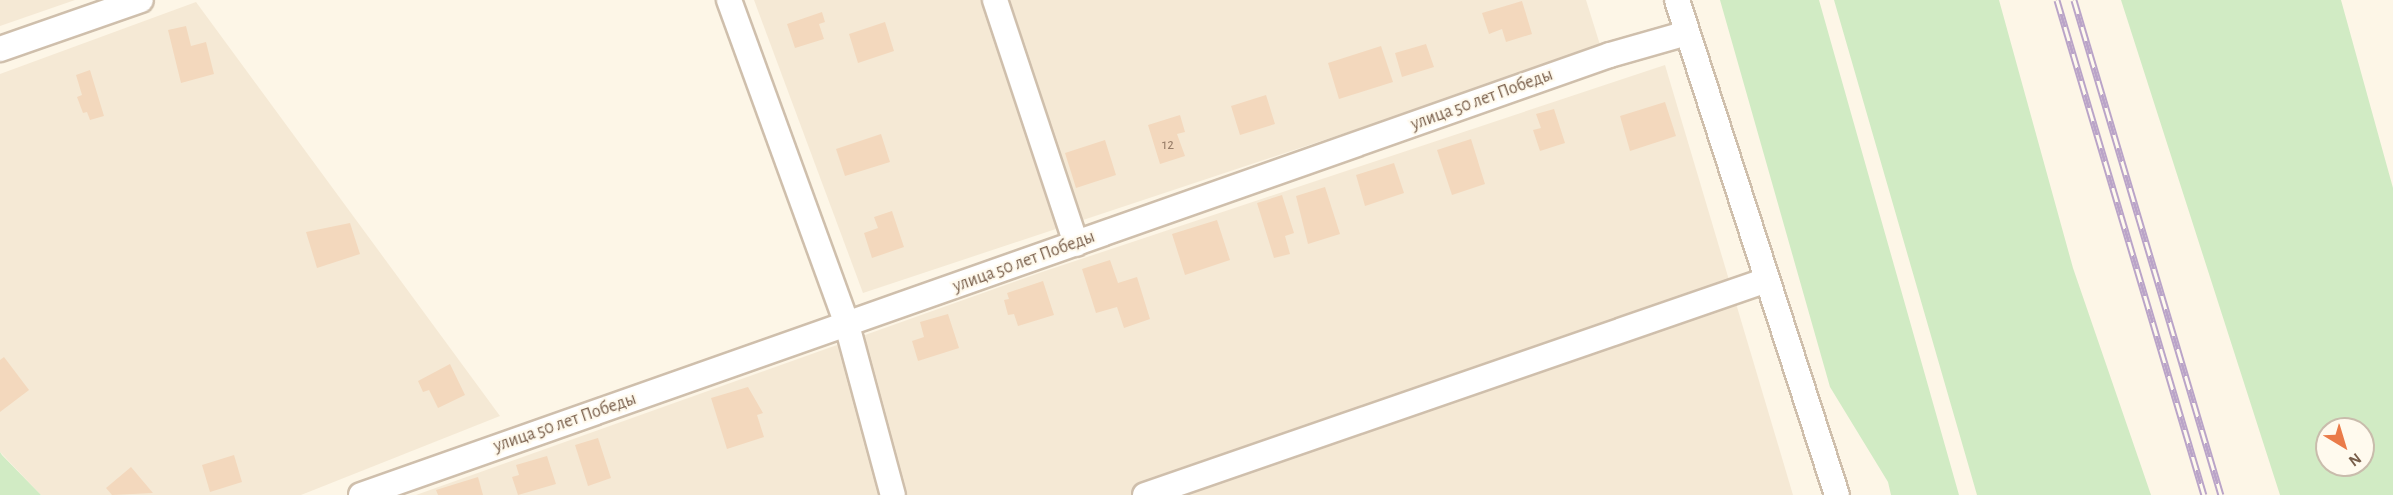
<!DOCTYPE html>
<html>
<head>
<meta charset="utf-8">
<style>
  body { margin:0 }
  #map { position:relative; width:2393px; height:495px; overflow:hidden; background:#fdf6e7; font-family:"Alegreya Sans",sans-serif }
  div>[style] { position:absolute }
  [style*='--x'] { left:calc(var(--x)*1px); top:calc(var(--y)*1px); width:calc(var(--w)*1px); rotate:calc(var(--a)*1deg) }
  .residential>* { inset:0; background:#f5e9d5 }
  .green>* { inset:0; background:#d1ebc4 }
  .building>* { inset:0; background:#f3d8bd }
  .roads { filter:drop-shadow(2px 0 #cfbfac) drop-shadow(-2px 0 #cfbfac) drop-shadow(0 2px #cfbfac) drop-shadow(0 -2px #cfbfac) }
  .minor>* { height:24px; margin:-12px; padding:0 12px; transform-origin:12px; border-radius:12px; background:#fff }
  .rail>* { height:7px; margin-top:-3.5px; transform-origin:0; background:repeating-linear-gradient(90deg,#fffaee 0 14px,#baa4c8 0 28px); box-sizing:border-box; border-block:2px solid #baa4c8 }
  span { translate:-50% -50%; white-space:nowrap; text-align:center; line-height:1.15; -webkit-text-stroke:4.5px #fffaee; paint-order:stroke }
  .number-label { font-size:15px; color:#977c67 }
  .number-label span { -webkit-text-stroke-width:0 }
  .street-label { font-size:18px; color:#785e4a }
  .north { position:absolute; left:2315px; top:417px; width:60px; height:60px; box-sizing:border-box; background:#fffaee; border:2px solid #c9bcac; border-radius:50%; rotate:142deg; font-size:16px; font-weight:700; line-height:24px; text-align:center; color:#785e4a }
  .north::after { content:''; display:block; margin:auto; width:21px; height:27px; background:#ea7b49; clip-path:polygon(50% 0,100% 100%,50% 72%,0 100%) }
</style>
</head>
<body>
<div id="map">
  <div class="residential">
    <div style="clip-path:polygon(0 0,75px 0,0 26px)"></div>
    <div style="clip-path:polygon(754px 0,1586px 0,1601px 48px,863px 293px)"></div>
    <div style="clip-path:polygon(196px 2px,500px 416px,301px 495px,41px 495px,0 452px,0 74px)"></div>
    <div style="clip-path:polygon(1665px 65px,1793px 495px,416px 495px,1042px 272px)"></div>
  </div>
  <div class="green">
    <div style="clip-path:polygon(1720px 0,1819px 0,1959px 495px,1891px 495px,1888px 482px,1830px 387px)"></div>
    <div style="clip-path:polygon(1834px 0,1999px 0,2073px 268px,2151px 495px,1977px 495px)"></div>
    <div style="clip-path:polygon(evenodd,2121px 0,2341px 0,2393px 188px,2393px 495px,2280px 495px,2121px 0,2327px 429px,2363px 429px,2363px 465px,2327px 465px,2327px 429px)"></div>
    <div style="clip-path:polygon(0 452px,2px 455px,41px 495px,0 495px)"></div>
  </div>
  <div class="building">
    <div style="clip-path:polygon(1522px 1px,1532px 34px,1506px 42px,1502px 29px,1489px 34px,1482px 13px)"></div>
    <div style="clip-path:polygon(822px 12px,825px 22px,819px 24px,824px 39px,795px 48px,787px 24px)"></div>
    <div style="clip-path:polygon(885px 22px,894px 51px,858px 63px,849px 34px)"></div>
    <div style="clip-path:polygon(186px 26px,191px 46px,206px 42px,214px 74px,181px 83px,168px 30px)"></div>
    <div style="clip-path:polygon(1426px 44px,1434px 67px,1402px 77px,1395px 53px)"></div>
    <div style="clip-path:polygon(1381px 46px,1393px 82px,1339px 99px,1328px 63px)"></div>
    <div style="clip-path:polygon(90px 70px,104px 116px,90px 120px,87px 112px,83px 113px,77px 97px,82px 95px,76px 75px)"></div>
    <div style="clip-path:polygon(1266px 95px,1275px 124px,1240px 135px,1231px 106px)"></div>
    <div style="clip-path:polygon(1665px 102px,1676px 136px,1630px 151px,1620px 116px)"></div>
    <div style="clip-path:polygon(1554px 109px,1565px 143px,1540px 151px,1533px 130px,1541px 128px,1536px 114px)"></div>
    <div style="clip-path:polygon(1180px 115px,1185px 132px,1177px 134px,1185px 156px,1160px 164px,1148px 125px)"></div>
    <div style="clip-path:polygon(881px 134px,890px 162px,845px 176px,836px 149px)"></div>
    <div style="clip-path:polygon(1471px 139px,1485px 184px,1452px 195px,1437px 150px)"></div>
    <div style="clip-path:polygon(1105px 140px,1116px 175px,1076px 188px,1065px 153px)"></div>
    <div style="clip-path:polygon(1394px 163px,1404px 193px,1365px 206px,1356px 175px)"></div>
    <div style="clip-path:polygon(1325px 187px,1340px 234px,1308px 244px,1296px 196px)"></div>
    <div style="clip-path:polygon(1282px 195px,1294px 233px,1285px 236px,1290px 254px,1274px 258px,1257px 203px)"></div>
    <div style="clip-path:polygon(892px 211px,904px 247px,872px 258px,864px 233px,878px 228px,874px 217px)"></div>
    <div style="clip-path:polygon(1217px 220px,1230px 260px,1185px 275px,1172px 234px)"></div>
    <div style="clip-path:polygon(350px 223px,360px 254px,317px 268px,306px 232px)"></div>
    <div style="clip-path:polygon(1110px 260px,1118px 283px,1137px 277px,1150px 319px,1124px 328px,1117px 307px,1096px 313px,1082px 269px)"></div>
    <div style="clip-path:polygon(1043px 281px,1054px 315px,1018px 326px,1014px 314px,1008px 315px,1004px 300px,1009px 299px,1007px 293px)"></div>
    <div style="clip-path:polygon(948px 314px,959px 348px,918px 361px,912px 341px,924px 337px,920px 322px)"></div>
    <div style="clip-path:polygon(4px 357px,29px 390px,0 412px,0 360px)"></div>
    <div style="clip-path:polygon(450px 364px,465px 395px,438px 408px,429px 390px,423px 392px,418px 381px)"></div>
    <div style="clip-path:polygon(748px 387px,763px 413px,757px 415px,764px 437px,727px 449px,711px 398px)"></div>
    <div style="clip-path:polygon(598px 438px,611px 478px,588px 486px,575px 445px)"></div>
    <div style="clip-path:polygon(234px 455px,242px 482px,210px 492px,202px 465px)"></div>
    <div style="clip-path:polygon(547px 456px,556px 484px,518px 495px,512px 477px,519px 475px,516px 465px)"></div>
    <div style="clip-path:polygon(131px 467px,153px 493px,112px 495px,106px 488px)"></div>
    <div style="clip-path:polygon(478px 477px,483px 495px,438px 495px,436px 490px)"></div>
  </div>
  <div class="roads">
    <div class="minor">
      <div style="--x:729;--y:0;--w:346;--a:70"></div>
      <div style="--x:847;--y:325;--w:176;--a:74.9"></div>
      <div style="--x:995;--y:0;--w:257;--a:71.6"></div>
      <div style="--x:1677;--y:0;--w:520;--a:72.09"></div>
      <div style="--x:0;--y:49;--w:149;--a:-19.2"></div>
      <div style="--x:361;--y:495;--w:1324;--a:-19.41"></div>
      <div style="--x:1610;--y:55;--w:80;--a:-15.9"></div>
      <div style="--x:1145;--y:495;--w:658;--a:-19.07"></div>
    </div>
  </div>
  <div class="rail">
    <div style="--x:2057;--y:0;--w:516;--a:73.46"></div>
    <div style="--x:2074;--y:0;--w:516;--a:73.46"></div>
  </div>
  <div class="number-label">
    <span style="left:1168px;top:145px">12</span>
  </div>
  <div class="street-label">
    <span style="left:1482px;top:100px;rotate:-20deg">улица 50 лет Победы</span>
    <span style="left:1024px;top:262px;rotate:-20deg">улица 50 лет Победы</span>
    <span style="left:565px;top:423px;rotate:-19deg">улица 50 лет Победы</span>
  </div>
  <div class="north">N</div>
</div>
</body>
</html>
